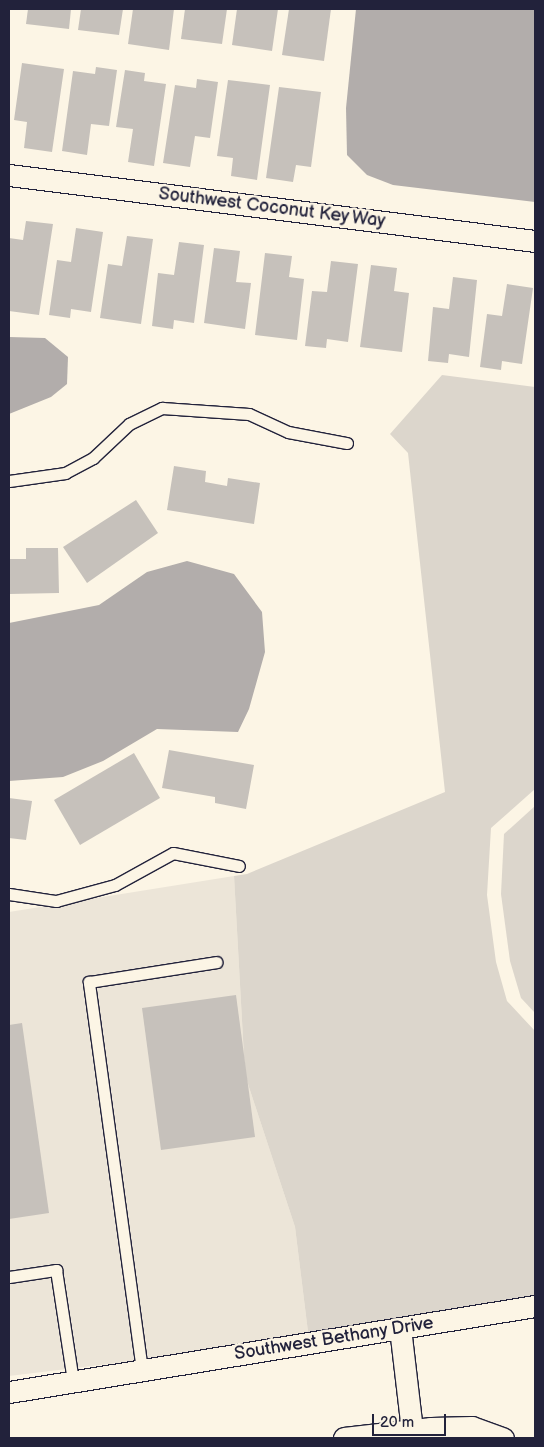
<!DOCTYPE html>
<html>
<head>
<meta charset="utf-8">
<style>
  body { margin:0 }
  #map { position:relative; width:544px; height:1447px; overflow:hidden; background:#fcf5e5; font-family:"Balsamiq Sans",sans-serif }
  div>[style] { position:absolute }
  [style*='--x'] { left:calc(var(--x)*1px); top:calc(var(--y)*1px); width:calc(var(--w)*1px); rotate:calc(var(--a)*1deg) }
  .built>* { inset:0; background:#ece5d8 }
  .green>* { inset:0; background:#dcd6cc }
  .water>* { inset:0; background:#b2adab }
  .building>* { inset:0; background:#c6c1bb }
  .roads { filter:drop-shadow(1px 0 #22223b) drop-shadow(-1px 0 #22223b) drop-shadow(0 1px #22223b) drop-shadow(0 -1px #22223b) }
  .lane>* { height:11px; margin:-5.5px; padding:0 5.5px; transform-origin:5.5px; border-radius:5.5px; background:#fcf5e5 }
  .street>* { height:21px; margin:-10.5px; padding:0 10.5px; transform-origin:10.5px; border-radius:10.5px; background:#fcf5e5 }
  span { translate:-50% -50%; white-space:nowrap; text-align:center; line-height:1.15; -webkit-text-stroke:5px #fcf5e5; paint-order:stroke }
  .street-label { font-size:18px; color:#22223b }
  .frame { position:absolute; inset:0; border:10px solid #22223b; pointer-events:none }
  .scale { position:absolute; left:372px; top:1414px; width:74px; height:22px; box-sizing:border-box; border:2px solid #22223b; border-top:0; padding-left:6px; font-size:15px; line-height:18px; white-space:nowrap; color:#22223b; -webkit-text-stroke:4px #fcf5e5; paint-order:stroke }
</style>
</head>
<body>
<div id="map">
  <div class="built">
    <div style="clip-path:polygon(234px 876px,245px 1075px,295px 1227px,309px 1340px,9px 1376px,9px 912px)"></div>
  </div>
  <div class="green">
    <div style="clip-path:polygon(442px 375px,535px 387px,535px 789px,491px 828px,487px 895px,496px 962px,507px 1001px,535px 1031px,535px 1313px,309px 1340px,295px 1227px,245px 1075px,234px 876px,247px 874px,445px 792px,408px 453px,390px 434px)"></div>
    <div style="clip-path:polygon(535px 806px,535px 1013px,521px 998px,510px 961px,501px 894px,504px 834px)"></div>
  </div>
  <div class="water">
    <div style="clip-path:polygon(356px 9px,535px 9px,535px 202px,393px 185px,367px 175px,347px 155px,346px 108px)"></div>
    <div style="clip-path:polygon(9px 337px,45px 338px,68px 357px,67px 384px,51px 397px,9px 414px)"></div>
    <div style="clip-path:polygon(187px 561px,234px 574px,262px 612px,265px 652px,249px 709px,238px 732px,157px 729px,103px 761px,63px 777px,9px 781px,9px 623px,99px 605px,147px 572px)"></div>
  </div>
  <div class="building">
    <div style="clip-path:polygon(28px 9px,71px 9px,69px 29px,26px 24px)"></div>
    <div style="clip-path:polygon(81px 9px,123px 9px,119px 35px,78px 30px)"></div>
    <div style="clip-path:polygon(133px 9px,174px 9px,169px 50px,128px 44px)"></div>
    <div style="clip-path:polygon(185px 9px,227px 9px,222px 44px,181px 39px)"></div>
    <div style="clip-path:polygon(237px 9px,278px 9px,272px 51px,232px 45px)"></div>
    <div style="clip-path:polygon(289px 9px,331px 9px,324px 61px,282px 55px)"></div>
    <div style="clip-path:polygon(22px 63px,64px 69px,52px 152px,24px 148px,27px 122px,14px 120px)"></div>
    <div style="clip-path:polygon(96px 67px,117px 70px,109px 126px,91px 124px,87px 155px,62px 151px,73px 71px,95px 74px)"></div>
    <div style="clip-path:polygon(125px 70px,145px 73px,144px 81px,166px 84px,154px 166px,128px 162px,133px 129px,116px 127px)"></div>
    <div style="clip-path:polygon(197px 79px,218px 82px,210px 138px,195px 136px,190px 167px,163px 163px,175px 85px,196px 88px)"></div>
    <div style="clip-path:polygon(228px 80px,270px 85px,257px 180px,231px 176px,233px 158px,217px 156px)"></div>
    <div style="clip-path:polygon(279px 87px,321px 92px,311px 167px,296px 165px,293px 182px,266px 178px)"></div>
    <div style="clip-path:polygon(26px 221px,53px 224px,39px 315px,9px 311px,9px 238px,23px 240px)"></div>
    <div style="clip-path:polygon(76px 228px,103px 232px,91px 312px,71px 309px,70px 318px,49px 315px,57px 260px,71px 262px)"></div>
    <div style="clip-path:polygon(127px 236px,153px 239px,141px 324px,100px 318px,108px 264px,122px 266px)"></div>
    <div style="clip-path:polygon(179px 242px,204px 245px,194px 323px,174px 320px,173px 329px,152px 326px,158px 273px,174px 275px)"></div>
    <div style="clip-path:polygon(214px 248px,240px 251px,236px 282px,251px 283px,245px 329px,204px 323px)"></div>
    <div style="clip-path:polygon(265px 253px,292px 256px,289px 277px,304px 279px,297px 340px,255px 335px)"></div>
    <div style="clip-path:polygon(331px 261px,358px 264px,348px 342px,327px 339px,326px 348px,305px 346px,312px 291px,327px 292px)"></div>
    <div style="clip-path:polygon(371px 265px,397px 268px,394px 291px,409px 293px,402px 352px,360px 347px)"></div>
    <div style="clip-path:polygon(453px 277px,477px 280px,469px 357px,449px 354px,448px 363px,428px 361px,433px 307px,449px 309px)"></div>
    <div style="clip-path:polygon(507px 284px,533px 288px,522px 364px,502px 361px,501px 370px,480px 367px,487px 314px,502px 316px)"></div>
    <div style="clip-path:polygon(174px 466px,206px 471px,205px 482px,227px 486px,228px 478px,260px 483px,254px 524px,167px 510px)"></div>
    <div style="clip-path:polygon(136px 500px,158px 533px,87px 583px,63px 547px)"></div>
    <div style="clip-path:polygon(26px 548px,58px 548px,59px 593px,9px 594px,9px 559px,26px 559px)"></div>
    <div style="clip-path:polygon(169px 750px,254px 765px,246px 809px,215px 803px,215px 797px,162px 788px)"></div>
    <div style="clip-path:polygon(134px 753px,160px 798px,80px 845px,54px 800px)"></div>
    <div style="clip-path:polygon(9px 798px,32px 801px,26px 840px,9px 838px)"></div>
    <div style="clip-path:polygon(236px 995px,255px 1137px,161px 1150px,142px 1008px)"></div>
    <div style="clip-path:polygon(22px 1023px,49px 1213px,9px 1219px,9px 1025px)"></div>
  </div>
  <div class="roads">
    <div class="lane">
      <div style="--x:9;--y:481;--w:57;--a:-8.1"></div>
      <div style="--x:65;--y:473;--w:32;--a:-28"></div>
      <div style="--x:93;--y:458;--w:50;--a:-43.4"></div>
      <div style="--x:129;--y:424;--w:37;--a:-26"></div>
      <div style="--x:162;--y:408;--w:87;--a:3.9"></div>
      <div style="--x:249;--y:414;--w:43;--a:24.8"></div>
      <div style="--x:288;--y:432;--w:60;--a:10.6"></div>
      <div style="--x:9;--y:894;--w:48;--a:8.5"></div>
      <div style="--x:56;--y:901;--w:61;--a:-15.2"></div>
      <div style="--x:115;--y:885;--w:66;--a:-28.9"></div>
      <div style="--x:173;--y:853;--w:67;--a:11.1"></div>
      <div style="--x:9;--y:1277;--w:48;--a:-8.5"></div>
      <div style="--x:56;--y:1270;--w:105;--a:81.3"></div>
      <div style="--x:142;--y:1370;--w:392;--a:-97.8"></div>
      <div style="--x:89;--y:982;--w:129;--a:-8.9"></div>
    </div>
    <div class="street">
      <div style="--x:9;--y:175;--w:530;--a:7.15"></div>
      <div style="--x:400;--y:1328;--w:103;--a:83.3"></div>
      <div style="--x:9;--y:1392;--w:533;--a:-9.29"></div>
      <div style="--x:344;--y:1438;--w:88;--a:-6.6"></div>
      <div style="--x:431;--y:1428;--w:41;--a:-1.4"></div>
      <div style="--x:472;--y:1427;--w:33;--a:20"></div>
    </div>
  </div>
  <div class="street-label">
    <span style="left:272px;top:208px;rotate:7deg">Southwest Coconut Key Way</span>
    <span style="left:334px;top:1339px;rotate:-9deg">Southwest Bethany Drive</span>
  </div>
  <div class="frame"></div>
  <div class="scale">20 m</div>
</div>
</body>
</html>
